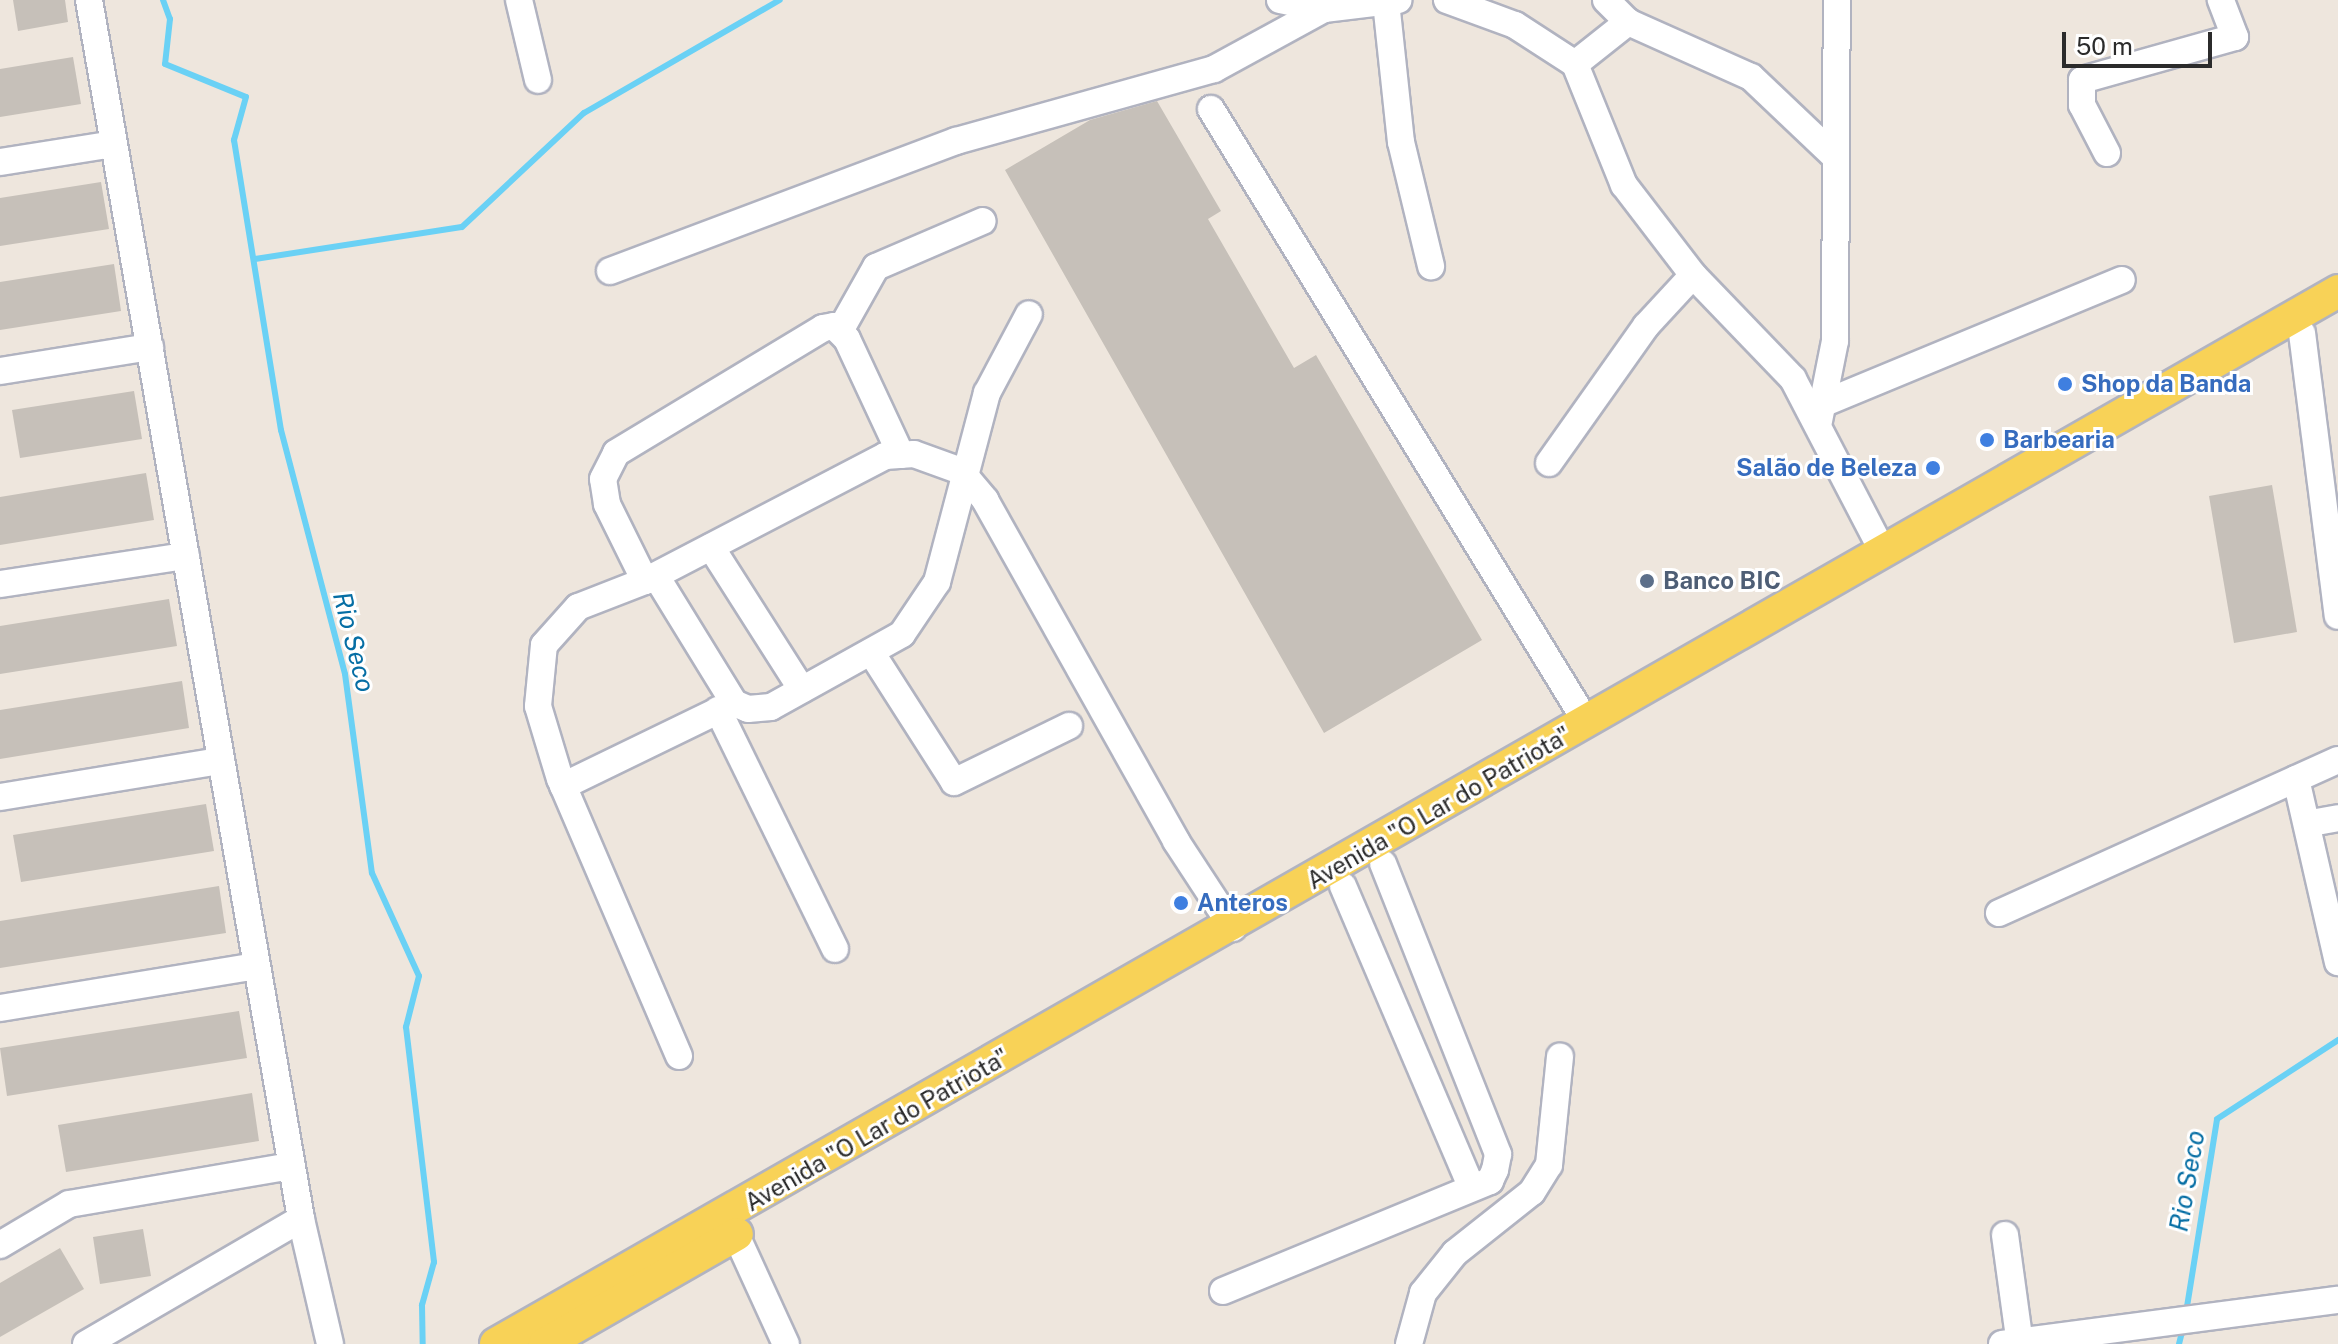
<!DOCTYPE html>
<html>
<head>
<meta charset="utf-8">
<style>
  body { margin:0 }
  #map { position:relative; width:2338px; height:1344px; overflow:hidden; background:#eee6dd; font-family:"Public Sans",sans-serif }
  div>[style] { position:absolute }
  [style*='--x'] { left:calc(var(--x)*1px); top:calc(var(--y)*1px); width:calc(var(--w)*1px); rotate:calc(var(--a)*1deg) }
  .stream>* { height:6px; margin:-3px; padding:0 3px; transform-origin:3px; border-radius:3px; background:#6ad1f5 }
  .building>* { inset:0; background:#c6c0b9 }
  .roads { filter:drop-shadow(2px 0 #b1b3c0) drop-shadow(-2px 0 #b1b3c0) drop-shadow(0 2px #b1b3c0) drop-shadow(0 -2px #b1b3c0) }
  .minor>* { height:26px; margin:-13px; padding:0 13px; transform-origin:13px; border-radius:13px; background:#fff }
  .major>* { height:32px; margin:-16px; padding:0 16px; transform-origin:16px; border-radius:16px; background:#f8d257 }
  .dots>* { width:22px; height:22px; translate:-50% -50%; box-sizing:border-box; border:4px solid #fff; border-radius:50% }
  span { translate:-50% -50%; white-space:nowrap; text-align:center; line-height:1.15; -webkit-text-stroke:6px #fff; paint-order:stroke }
  .shop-label { font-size:24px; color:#366cbe; font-weight:700 }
  .left { translate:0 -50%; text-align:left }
  .right { translate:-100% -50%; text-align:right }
  .service-label { font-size:24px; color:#4e5e75; font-weight:700 }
  .street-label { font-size:24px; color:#2b2b2b }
  .water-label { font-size:26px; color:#066ea4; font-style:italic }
  .scale { position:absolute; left:2062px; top:32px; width:150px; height:36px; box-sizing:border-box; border:4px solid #2b2b2b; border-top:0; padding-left:10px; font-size:24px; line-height:28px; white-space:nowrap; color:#2b2b2b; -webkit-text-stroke:6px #fff; paint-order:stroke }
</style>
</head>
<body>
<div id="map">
  <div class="stream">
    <div style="--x:163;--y:0;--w:20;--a:70"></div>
    <div style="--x:170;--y:19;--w:45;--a:96.3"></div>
    <div style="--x:165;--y:64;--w:87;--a:22.2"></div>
    <div style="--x:246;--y:97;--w:45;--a:105.6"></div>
    <div style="--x:234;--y:140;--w:294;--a:80.8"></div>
    <div style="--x:281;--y:430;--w:252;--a:75.3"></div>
    <div style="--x:345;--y:674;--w:201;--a:82.3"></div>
    <div style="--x:372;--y:873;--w:113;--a:65.5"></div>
    <div style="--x:419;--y:976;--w:53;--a:104.3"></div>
    <div style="--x:406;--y:1027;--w:237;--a:83.2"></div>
    <div style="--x:434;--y:1262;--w:45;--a:105.6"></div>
    <div style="--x:422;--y:1305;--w:39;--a:89"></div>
    <div style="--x:255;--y:259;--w:209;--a:-8.8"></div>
    <div style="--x:462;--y:227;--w:167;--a:-43.1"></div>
    <div style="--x:584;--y:113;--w:226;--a:-30"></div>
    <div style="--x:2186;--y:1313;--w:196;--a:-80.9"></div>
    <div style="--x:2217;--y:1119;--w:145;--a:-33.1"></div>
    <div style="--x:2179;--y:1344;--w:16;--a:-76"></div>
  </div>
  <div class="building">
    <div style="clip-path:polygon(13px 0,65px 0,68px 22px,18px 31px)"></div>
    <div style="clip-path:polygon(73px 57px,81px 104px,0 117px,0 69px)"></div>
    <div style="clip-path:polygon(1157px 101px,1221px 211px,1208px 219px,1294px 368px,1316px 355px,1482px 640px,1324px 733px,1005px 170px,1090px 120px)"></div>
    <div style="clip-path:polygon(101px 182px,109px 229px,0 246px,0 198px)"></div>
    <div style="clip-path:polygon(114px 264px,121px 311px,0 330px,0 282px)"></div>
    <div style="clip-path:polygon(134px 391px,142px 439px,20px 458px,12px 410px)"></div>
    <div style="clip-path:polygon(146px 473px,154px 520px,0 545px,0 497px)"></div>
    <div style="clip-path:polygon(2272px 485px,2297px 632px,2234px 643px,2209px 496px)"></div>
    <div style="clip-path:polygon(169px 599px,177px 646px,0 674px,0 626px)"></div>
    <div style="clip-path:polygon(182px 681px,189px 728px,0 759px,0 710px)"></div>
    <div style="clip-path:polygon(206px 804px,214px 851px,21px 882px,13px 835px)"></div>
    <div style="clip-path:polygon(219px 886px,226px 933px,0 968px,0 921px)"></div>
    <div style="clip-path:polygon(239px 1011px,247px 1058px,7px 1096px,0 1048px)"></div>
    <div style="clip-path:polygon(252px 1093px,259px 1141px,66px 1172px,58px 1125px)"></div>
    <div style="clip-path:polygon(143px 1229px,151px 1276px,100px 1284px,93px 1237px)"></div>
    <div style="clip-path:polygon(60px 1248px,84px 1289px,0 1337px,0 1283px)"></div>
  </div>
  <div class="roads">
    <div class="minor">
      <div style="--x:89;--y:0;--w:1237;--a:80.13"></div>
      <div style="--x:301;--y:1219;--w:128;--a:76.9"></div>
      <div style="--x:519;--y:0;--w:82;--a:76.6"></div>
      <div style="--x:1280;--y:0;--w:45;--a:11.6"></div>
      <div style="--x:1324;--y:9;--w:75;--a:-6.9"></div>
      <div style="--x:1447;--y:0;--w:72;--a:20.2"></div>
      <div style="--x:1515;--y:25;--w:72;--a:33"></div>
      <div style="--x:1575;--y:64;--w:131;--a:68"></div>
      <div style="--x:1624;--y:185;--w:113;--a:52.5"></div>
      <div style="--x:1693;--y:275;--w:144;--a:46.1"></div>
      <div style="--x:1793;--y:379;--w:195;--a:62.5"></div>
      <div style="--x:1606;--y:0;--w:31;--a:45"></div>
      <div style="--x:1628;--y:22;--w:135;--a:24.1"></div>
      <div style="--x:1751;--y:77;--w:112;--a:43.5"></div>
      <div style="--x:1386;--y:2;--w:141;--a:83.9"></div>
      <div style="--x:1401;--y:142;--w:128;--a:76.4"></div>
      <div style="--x:1575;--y:64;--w:68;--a:-38.4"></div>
      <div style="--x:1211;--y:109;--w:720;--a:58.52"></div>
      <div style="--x:2107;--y:153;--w:54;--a:-117.5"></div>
      <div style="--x:2082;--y:105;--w:25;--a:-90"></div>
      <div style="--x:2082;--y:80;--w:159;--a:-15.7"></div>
      <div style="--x:2235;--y:37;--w:40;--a:-111"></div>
      <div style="--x:0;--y:162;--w:115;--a:-9"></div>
      <div style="--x:610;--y:271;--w:370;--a:-20.6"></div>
      <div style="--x:956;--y:141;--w:268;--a:-15.6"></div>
      <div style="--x:1214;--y:69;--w:125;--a:-28.6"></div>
      <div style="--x:841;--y:329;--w:71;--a:-60.6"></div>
      <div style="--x:876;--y:267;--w:116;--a:-23.3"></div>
      <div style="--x:2302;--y:333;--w:285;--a:82.8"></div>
      <div style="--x:0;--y:371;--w:152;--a:-9.1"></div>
      <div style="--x:1827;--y:402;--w:319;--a:-22.5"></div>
      <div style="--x:1819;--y:421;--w:82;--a:-78.7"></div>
      <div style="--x:1835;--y:341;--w:341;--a:-89.7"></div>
      <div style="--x:1549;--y:463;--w:168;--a:-54.7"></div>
      <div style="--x:1646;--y:326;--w:69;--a:-47.3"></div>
      <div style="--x:711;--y:547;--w:169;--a:57.5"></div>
      <div style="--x:656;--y:576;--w:149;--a:58.4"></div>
      <div style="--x:734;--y:703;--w:15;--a:23"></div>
      <div style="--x:748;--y:709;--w:23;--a:-5"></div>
      <div style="--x:771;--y:707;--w:150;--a:-29.1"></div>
      <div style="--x:902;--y:634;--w:63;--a:-56.1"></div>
      <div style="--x:937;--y:582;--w:196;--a:-75.2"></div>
      <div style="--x:987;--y:393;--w:89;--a:-62"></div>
      <div style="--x:645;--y:581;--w:86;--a:-116.3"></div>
      <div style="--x:607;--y:504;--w:25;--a:-99"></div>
      <div style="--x:603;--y:479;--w:29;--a:-63"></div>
      <div style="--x:616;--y:453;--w:242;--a:-31.1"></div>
      <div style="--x:823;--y:328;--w:11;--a:-10"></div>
      <div style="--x:834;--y:326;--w:18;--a:45"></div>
      <div style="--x:847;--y:339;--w:128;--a:65"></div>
      <div style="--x:0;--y:584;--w:188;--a:-8.6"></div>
      <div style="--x:871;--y:652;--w:154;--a:57.4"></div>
      <div style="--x:954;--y:782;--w:128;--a:-26"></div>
      <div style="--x:718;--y:710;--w:266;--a:63.9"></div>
      <div style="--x:2296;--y:779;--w:188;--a:77.1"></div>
      <div style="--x:563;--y:786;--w:188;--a:-25.9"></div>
      <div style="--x:0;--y:797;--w:224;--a:-9.3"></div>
      <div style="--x:2311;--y:823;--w:27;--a:-10"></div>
      <div style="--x:1343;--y:886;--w:328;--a:66.9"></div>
      <div style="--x:1999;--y:913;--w:372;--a:-24.3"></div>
      <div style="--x:0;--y:1008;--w:260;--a:-9.3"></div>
      <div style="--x:679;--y:1056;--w:301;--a:-113.2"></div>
      <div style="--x:560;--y:779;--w:76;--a:-106.8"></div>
      <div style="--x:538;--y:706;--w:61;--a:-84.4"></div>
      <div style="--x:544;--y:645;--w:51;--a:-48.2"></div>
      <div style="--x:578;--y:607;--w:72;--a:-21.2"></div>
      <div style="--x:645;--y:581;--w:271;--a:-27.5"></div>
      <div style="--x:885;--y:456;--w:29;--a:-4"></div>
      <div style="--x:914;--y:454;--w:50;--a:19.9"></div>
      <div style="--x:961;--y:471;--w:38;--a:50"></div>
      <div style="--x:985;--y:500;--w:391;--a:60.7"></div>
      <div style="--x:1176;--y:841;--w:104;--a:56.8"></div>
      <div style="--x:736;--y:1235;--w:120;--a:65.4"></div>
      <div style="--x:2005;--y:1235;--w:110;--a:82.2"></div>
      <div style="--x:0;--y:1245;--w:80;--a:-30.7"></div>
      <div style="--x:69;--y:1204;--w:226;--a:-9.7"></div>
      <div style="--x:1223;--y:1291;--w:289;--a:-22.4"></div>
      <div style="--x:1490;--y:1181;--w:12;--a:-66"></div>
      <div style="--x:1495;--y:1170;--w:16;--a:-79"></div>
      <div style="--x:1498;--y:1154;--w:312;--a:-111.6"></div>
      <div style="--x:86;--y:1344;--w:249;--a:-30.2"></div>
      <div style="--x:1409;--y:1344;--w:53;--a:-74.6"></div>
      <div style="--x:1423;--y:1293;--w:51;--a:-51.3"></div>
      <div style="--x:1455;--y:1253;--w:98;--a:-38.4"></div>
      <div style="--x:1532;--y:1192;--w:32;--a:-58"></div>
      <div style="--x:1549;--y:1165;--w:109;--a:-84.2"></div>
      <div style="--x:2002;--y:1344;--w:339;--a:-7.5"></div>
    </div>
    <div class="major">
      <div style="--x:496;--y:1344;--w:2122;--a:-29.75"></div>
      <div style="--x:545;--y:1344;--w:221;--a:-29.8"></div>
    </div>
  </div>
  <div class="dots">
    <div style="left:2065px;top:384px;background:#3f7fe0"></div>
    <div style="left:1987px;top:440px;background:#3f7fe0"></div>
    <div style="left:1933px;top:468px;background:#3f7fe0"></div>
    <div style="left:1647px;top:581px;background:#5c6f8a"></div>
    <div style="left:1181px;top:903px;background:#3f7fe0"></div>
  </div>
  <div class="shop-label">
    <span class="left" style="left:2081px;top:384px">Shop da Banda</span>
    <span class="left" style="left:2003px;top:440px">Barbearia</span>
    <span class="right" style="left:1917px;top:468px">Salão de Beleza</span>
    <span class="left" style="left:1197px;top:903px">Anteros</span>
  </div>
  <div class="service-label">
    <span class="left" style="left:1663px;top:581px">Banco BIC</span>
  </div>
  <div class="street-label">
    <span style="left:1439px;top:808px;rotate:-30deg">Avenida "O Lar do Patriota"</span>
    <span style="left:877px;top:1130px;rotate:-30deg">Avenida "O Lar do Patriota"</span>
  </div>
  <div class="water-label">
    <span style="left:354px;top:642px;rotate:76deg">Rio Seco</span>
    <span style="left:2187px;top:1181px;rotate:-80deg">Rio Seco</span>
  </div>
  <div class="scale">50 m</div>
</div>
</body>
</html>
